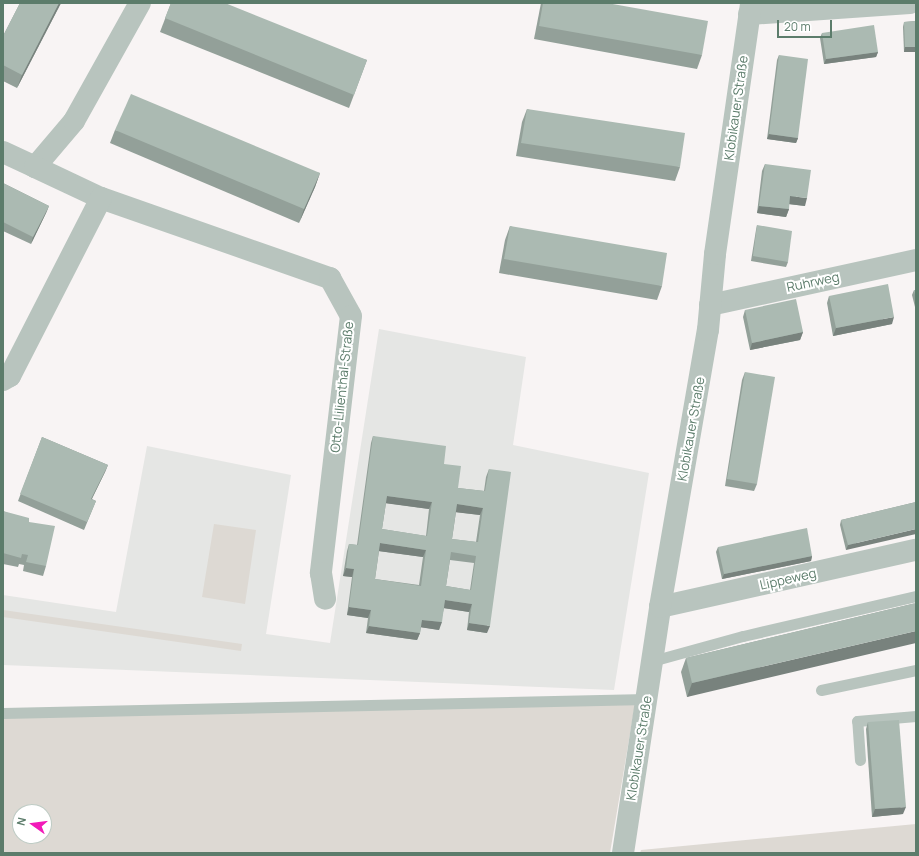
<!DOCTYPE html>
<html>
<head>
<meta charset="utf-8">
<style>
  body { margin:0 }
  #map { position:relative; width:919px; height:856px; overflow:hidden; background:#f8f4f4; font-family:Manrope,sans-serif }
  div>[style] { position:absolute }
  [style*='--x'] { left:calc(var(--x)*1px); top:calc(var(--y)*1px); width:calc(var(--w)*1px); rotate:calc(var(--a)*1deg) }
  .built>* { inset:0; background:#e5e6e4 }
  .green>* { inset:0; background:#ddd9d3 }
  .service>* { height:11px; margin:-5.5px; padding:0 5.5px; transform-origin:5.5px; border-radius:5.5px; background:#b8c4be }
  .minor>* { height:22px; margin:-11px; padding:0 11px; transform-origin:11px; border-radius:11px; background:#b8c4be }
  .wall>* { inset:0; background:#93a099 }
  .shaded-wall>* { inset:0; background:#78827d }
  .building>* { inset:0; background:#abbab2 }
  span { translate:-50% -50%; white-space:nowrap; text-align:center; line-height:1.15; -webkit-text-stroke:4px #fff; paint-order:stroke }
  .street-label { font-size:13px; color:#5c7c6b }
  .frame { position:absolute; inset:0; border:4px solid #5c7c6b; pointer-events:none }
  .north { position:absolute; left:12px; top:804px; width:40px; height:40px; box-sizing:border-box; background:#fff; border:1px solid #becbc4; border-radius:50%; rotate:284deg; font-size:11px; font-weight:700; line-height:16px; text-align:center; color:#5c7c6b }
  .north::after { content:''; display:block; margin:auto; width:14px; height:18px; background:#f21ab9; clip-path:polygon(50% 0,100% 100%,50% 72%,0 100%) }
  .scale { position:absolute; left:777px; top:20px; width:55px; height:18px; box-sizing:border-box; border:2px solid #5c7c6b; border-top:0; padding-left:5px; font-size:12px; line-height:14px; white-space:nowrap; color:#5c7c6b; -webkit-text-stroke:3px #fff; paint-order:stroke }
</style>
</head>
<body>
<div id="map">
  <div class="built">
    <div style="clip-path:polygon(379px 329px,526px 357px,513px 445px,649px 473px,614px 690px,3px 665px,3px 595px,116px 612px,147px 446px,291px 475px,266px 634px,330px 643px)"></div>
  </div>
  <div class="green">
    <div style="clip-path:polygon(214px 524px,256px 530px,245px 604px,202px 597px)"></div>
    <div style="clip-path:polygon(3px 610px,242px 644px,241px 651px,3px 617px)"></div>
    <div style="clip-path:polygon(evenodd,635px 704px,610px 853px,3px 853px,3px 713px,635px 704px,20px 812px,44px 812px,44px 836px,20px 836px,20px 812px)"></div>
    <div style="clip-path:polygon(916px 824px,916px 853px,640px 853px,641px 850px)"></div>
  </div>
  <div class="service">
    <div style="--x:652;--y:661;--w:94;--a:-15.4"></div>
    <div style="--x:743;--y:636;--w:178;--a:-13"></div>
    <div style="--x:821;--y:690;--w:97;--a:-11.9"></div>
    <div style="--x:3;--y:713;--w:644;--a:-1.25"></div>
    <div style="--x:860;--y:760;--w:39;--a:-94"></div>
    <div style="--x:857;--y:721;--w:59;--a:-4.8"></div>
  </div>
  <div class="minor">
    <div style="--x:749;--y:14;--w:161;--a:-3.9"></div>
    <div style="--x:3;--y:152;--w:35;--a:25"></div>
    <div style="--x:35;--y:167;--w:60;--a:-49.7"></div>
    <div style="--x:74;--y:121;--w:135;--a:-60.8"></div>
    <div style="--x:35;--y:167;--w:73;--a:25.2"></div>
    <div style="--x:101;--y:198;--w:243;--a:19.3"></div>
    <div style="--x:330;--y:278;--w:43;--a:61.1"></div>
    <div style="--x:351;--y:316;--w:259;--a:96.7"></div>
    <div style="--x:321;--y:573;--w:26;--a:81"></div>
    <div style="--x:710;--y:305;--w:211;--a:-12.3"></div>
    <div style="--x:3;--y:380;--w:8;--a:-30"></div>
    <div style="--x:10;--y:376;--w:200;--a:-62.9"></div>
    <div style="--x:660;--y:607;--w:262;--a:-12.6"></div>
    <div style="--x:623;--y:853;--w:249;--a:-81.4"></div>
    <div style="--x:660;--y:607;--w:281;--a:-80.2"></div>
    <div style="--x:708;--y:330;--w:76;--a:-84.7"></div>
    <div style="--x:715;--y:254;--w:254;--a:-81.8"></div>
  </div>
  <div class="wall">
    <div style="clip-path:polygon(20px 3px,61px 3px,17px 88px,3px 81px,3px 36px)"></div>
    <div style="clip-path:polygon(171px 3px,367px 60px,349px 108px,160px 32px)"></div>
    <div style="clip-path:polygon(541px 3px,607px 3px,702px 55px,697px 69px,534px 39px)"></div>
    <div style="clip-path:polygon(916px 21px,916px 52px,904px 52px,903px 27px,904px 22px)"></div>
    <div style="clip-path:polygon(822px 33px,878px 52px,876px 57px,824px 64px,820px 38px)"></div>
    <div style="clip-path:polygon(779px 55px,798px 138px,796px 143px,767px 139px,777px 60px)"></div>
    <div style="clip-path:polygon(527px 109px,680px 167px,675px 181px,516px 156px,522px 122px)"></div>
    <div style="clip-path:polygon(115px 130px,320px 173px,315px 187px,299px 223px,110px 143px)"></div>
    <div style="clip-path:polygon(765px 164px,805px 206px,789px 204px,789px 209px,786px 217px,757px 213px,762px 171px)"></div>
    <div style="clip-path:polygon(3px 183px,49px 206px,46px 213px,31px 244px,3px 231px)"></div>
    <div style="clip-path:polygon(757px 225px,788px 262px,786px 267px,751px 261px,756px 230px)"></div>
    <div style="clip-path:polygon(510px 226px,662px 286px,657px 300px,499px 273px,505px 240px)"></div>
    <div style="clip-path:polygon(914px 290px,916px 290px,916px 311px,912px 295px)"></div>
    <div style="clip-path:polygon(829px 296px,892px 324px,833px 336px,827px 303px)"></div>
    <div style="clip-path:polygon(745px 310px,803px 332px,800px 340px,750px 350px,743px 317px)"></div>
    <div style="clip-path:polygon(745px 372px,757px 484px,754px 491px,725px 486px,742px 380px)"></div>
    <div style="clip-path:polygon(evenodd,373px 436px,444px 464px,458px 488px,484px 491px,486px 477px,489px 469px,487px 633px,467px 630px,469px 612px,444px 608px,439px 630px,421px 627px,420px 633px,417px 640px,366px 633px,368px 618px,347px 615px,352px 577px,343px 576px,347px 551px,349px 544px,357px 545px,371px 443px,373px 436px,386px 503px,429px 509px,426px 536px,382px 529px,386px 503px,373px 436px,456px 512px,480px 515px,476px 542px,452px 539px,456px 512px,373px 436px,379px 551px,423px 557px,419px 585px,375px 579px,379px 551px,373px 436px,450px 560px,474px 563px,470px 590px,446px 586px,450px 560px)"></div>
    <div style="clip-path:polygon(42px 437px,108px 465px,105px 472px,92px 499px,96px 501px,84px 530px,18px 501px)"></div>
    <div style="clip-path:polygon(916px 502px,846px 550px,840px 525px,841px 520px)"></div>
    <div style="clip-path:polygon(3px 511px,29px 522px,46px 566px,43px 576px,23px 571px,24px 565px,19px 564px,18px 567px,3px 564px)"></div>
    <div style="clip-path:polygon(718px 547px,812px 556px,811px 561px,722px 579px,716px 552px)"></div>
    <div style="clip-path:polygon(916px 603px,687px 697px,681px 672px,686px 658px)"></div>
    <div style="clip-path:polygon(868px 722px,903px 814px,872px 817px,866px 729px)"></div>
  </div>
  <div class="shaded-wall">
    <div style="clip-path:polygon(59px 3px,61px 3px,17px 88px,22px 75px)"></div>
    <div style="clip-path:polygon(905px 47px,916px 47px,916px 52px,904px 52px)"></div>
    <div style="clip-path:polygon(878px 52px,876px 57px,824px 64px,826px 59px)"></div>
    <div style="clip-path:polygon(769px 134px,798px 138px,796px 143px,767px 139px)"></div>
    <div style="clip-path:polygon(320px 173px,315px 187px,299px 223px,304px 209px)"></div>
    <div style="clip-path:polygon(790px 196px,807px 198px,805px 206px,788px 204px)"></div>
    <div style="clip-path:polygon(49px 206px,46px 213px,31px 244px,33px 237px)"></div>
    <div style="clip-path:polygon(759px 206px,789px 209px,786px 217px,757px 213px)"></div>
    <div style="clip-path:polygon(894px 317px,892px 324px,833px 336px,836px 328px)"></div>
    <div style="clip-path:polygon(803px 332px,800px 340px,750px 350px,752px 343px)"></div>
    <div style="clip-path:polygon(108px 465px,105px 472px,88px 506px,91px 499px)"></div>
    <div style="clip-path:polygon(387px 496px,432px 502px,429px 509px,384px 503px)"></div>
    <div style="clip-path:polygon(457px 504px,483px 508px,480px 515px,454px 512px)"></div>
    <div style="clip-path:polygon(916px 529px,916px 534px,846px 550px,848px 545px)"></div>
    <div style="clip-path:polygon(380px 543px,426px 550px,423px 557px,378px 551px)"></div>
    <div style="clip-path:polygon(812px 556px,811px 561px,722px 579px,724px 574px)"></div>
    <div style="clip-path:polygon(346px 568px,354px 569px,352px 577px,343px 576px)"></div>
    <div style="clip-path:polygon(445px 600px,472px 604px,469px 612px,443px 608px)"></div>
    <div style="clip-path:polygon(349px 607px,371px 610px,368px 618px,347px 615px)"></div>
    <div style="clip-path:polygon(422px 620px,442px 622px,439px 630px,419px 627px)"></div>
    <div style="clip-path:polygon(469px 623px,490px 626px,487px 633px,467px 630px)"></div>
    <div style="clip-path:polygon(369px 626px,420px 633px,417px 640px,366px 633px)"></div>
    <div style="clip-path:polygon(916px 631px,916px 643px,687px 697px,692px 683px)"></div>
    <div style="clip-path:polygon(906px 807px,903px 814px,872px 817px,875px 809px)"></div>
  </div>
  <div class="building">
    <div style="clip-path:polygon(20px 3px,59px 3px,22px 75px,3px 65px,3px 36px)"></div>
    <div style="clip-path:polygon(171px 3px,225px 3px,367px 60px,354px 95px,165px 18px)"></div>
    <div style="clip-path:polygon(543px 3px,607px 3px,708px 21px,702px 55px,539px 26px)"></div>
    <div style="clip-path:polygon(916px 21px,916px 47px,905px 47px,904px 22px)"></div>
    <div style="clip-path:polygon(874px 25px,878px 52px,826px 59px,822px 33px)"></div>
    <div style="clip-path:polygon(779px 55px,808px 59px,798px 138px,769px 134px)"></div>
    <div style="clip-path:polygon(131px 94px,320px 173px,304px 209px,115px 130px)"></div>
    <div style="clip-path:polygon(527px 109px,685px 133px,680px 167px,521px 143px)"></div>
    <div style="clip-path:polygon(765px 164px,811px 170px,807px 198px,790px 196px,789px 209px,759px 206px)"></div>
    <div style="clip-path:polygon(3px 183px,49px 206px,33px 237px,3px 222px)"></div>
    <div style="clip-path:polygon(757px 225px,792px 231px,788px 262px,753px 256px)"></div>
    <div style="clip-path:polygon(510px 226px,667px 253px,662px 286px,504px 259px)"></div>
    <div style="clip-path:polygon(888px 284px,894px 317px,836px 328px,829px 296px)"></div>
    <div style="clip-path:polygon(914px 290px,916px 290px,916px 299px)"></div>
    <div style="clip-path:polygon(796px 299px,803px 332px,752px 343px,745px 310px)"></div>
    <div style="clip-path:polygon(745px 372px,775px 377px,757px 484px,727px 479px)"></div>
    <div style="clip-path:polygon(evenodd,373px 436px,446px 446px,444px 464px,461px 466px,458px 488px,485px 491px,489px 469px,511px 472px,490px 626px,469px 623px,472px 604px,445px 600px,442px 622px,422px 620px,420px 633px,369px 626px,371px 610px,349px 607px,354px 569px,346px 568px,349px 544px,358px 545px,373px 436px,387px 496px,432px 502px,427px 536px,382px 529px,387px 496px,373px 436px,457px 504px,483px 508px,478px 542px,452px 539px,457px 504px,373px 436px,380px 543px,426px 550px,421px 586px,375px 579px,380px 543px,373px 436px,451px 552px,476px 556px,471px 590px,446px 586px,451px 552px)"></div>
    <div style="clip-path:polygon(42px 437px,108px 465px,91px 499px,96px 501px,87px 522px,20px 494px)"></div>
    <div style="clip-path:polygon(916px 502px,916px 529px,848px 545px,841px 520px)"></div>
    <div style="clip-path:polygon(3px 511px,29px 518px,29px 522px,55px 526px,46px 566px,26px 562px,28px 555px,22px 554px,21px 558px,3px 553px)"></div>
    <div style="clip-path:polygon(807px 528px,812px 556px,724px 574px,718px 547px)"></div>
    <div style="clip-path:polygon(916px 603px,916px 631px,692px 683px,686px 658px)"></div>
    <div style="clip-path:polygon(899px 720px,906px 807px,875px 809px,868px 722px)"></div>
  </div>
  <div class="street-label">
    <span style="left:736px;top:108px;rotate:-82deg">Klobikauer Straße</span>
    <span style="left:813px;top:282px;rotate:-12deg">Ruhrweg</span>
    <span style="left:342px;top:387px;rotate:-84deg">Otto-Lilienthal-Straße</span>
    <span style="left:691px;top:429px;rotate:-80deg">Klobikauer Straße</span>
    <span style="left:788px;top:579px;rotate:-13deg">Lippeweg</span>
    <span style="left:639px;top:748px;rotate:-81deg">Klobikauer Straße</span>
  </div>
  <div class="frame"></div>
  <div class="north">N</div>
  <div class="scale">20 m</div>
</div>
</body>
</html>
